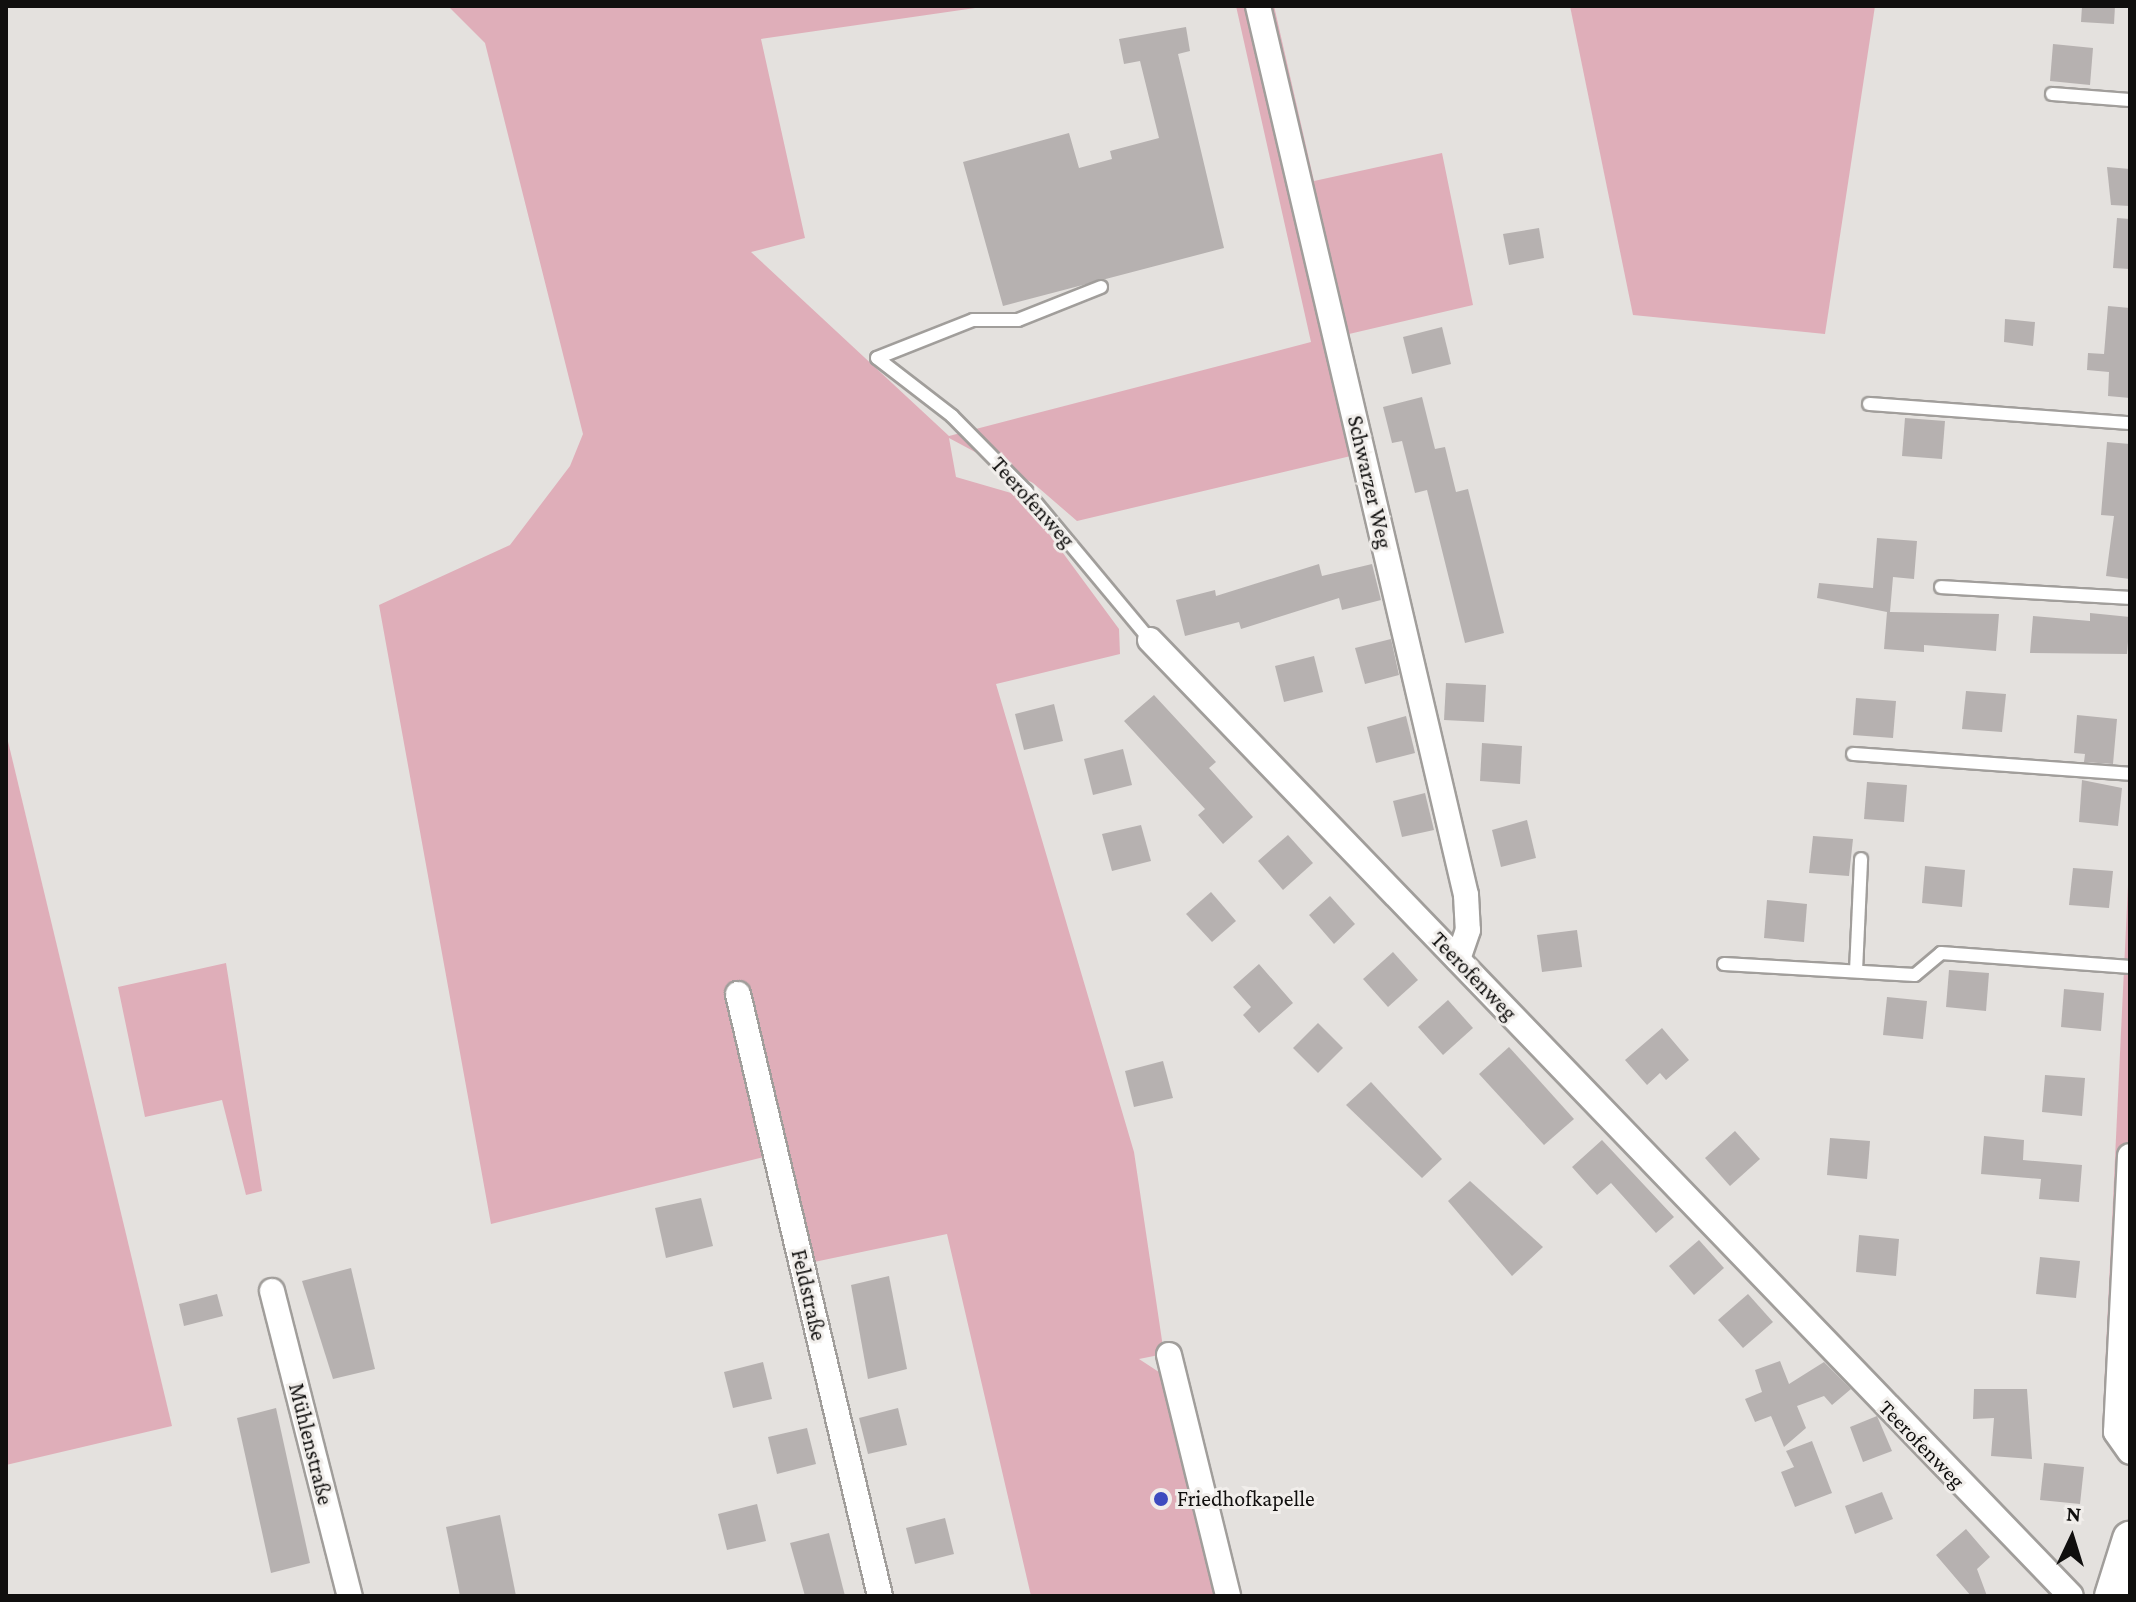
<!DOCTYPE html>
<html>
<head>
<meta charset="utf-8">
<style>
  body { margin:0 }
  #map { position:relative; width:2136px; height:1602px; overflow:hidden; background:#e4e1de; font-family:"Crimson Pro",serif }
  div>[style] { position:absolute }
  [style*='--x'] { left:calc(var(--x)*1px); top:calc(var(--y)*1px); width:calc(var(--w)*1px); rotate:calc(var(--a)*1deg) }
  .green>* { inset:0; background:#dfaeb9 }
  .building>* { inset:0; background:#b6b1b0 }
  .roads { filter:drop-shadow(2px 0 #a19e9b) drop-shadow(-2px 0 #a19e9b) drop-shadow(0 2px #a19e9b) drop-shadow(0 -2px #a19e9b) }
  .service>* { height:12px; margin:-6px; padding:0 6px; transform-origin:6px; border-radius:6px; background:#fff }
  .minor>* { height:24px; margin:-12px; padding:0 12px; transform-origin:12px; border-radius:12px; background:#fff }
  .secondary>* { height:34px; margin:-17px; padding:0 17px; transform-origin:17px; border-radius:17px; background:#fff }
  .dots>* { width:22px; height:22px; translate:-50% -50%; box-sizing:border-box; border:4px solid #f1eeeb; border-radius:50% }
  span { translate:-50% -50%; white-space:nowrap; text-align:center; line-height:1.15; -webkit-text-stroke:6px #f1eeeb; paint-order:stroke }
  .street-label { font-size:22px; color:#100f0e }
  .poi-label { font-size:22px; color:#100f0e }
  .left { translate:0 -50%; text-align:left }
  .frame { position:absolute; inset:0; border:8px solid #100f0e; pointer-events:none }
  .north { position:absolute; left:2032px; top:1498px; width:80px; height:80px; -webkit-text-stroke:6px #f1eeeb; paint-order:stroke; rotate:4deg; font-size:22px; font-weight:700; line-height:32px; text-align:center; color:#100f0e }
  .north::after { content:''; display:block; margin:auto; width:28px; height:36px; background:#100f0e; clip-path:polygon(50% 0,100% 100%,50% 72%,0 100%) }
</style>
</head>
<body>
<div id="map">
  <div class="green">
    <div style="clip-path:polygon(448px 6px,989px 6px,761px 39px,805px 238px,751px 252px,949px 436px,1311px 342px,1236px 6px,1274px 6px,1314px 181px,1442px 153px,1473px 305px,1349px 334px,1376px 450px,1077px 521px,1033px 483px,949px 438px,956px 477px,1021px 496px,1119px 629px,1120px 654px,996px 684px,1134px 1152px,1164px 1354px,1139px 1359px,1165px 1376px,1218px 1596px,1031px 1596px,947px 1234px,800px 1265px,772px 1155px,491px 1224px,379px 605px,510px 545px,570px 466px,583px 434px,485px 43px)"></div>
    <div style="clip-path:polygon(1570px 6px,1875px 6px,1825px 334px,1633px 315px)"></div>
    <div style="clip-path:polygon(6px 733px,172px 1426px,6px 1465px)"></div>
    <div style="clip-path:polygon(2130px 843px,2130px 1435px,2102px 1432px)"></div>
    <div style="clip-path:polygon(226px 963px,262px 1191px,246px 1195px,222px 1100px,145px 1117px,118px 987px)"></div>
  </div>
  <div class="building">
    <div style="clip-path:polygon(2082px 6px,2115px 6px,2114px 24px,2081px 22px)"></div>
    <div style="clip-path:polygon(1186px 27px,1190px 51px,1178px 54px,1224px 248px,1003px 306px,963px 162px,1069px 133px,1079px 168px,1112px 159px,1110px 151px,1159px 138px,1140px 61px,1124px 64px,1119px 39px)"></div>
    <div style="clip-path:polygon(2053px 44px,2093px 48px,2090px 85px,2050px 81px)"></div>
    <div style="clip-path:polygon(2107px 167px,2130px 169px,2130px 206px,2111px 205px)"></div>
    <div style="clip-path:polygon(2117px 218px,2130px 219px,2130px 269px,2113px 268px)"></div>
    <div style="clip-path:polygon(1539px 228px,1544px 258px,1509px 265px,1503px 234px)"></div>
    <div style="clip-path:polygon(2108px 306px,2130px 308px,2130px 398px,2108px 396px,2109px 372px,2087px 370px,2088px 353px,2104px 354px)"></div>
    <div style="clip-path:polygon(2005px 319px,2035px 322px,2033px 346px,2004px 342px)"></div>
    <div style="clip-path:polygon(1442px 327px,1451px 364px,1412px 374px,1403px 337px)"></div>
    <div style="clip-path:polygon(1422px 397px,1435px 449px,1445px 447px,1456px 492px,1468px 489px,1504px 633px,1465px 643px,1427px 490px,1415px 493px,1402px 441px,1392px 443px,1383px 407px)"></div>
    <div style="clip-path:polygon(1905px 418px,1945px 421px,1942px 459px,1902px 456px)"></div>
    <div style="clip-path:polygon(2107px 442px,2130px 444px,2130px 579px,2106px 576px,2114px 516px,2101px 515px)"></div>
    <div style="clip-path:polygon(1877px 538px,1917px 541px,1914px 579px,1893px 577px,1890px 612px,1999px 614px,1996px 651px,1924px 645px,1924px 652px,1884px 649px,1887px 612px,1817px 598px,1819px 583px,1873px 588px)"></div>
    <div style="clip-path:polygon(1319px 564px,1322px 576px,1372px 564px,1381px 600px,1342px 610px,1339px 598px,1241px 629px,1239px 622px,1185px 636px,1176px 600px,1215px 590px,1216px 596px)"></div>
    <div style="clip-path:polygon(2090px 613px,2130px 617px,2127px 654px,2030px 653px,2033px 616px,2090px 621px)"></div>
    <div style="clip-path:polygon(1391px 639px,1399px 675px,1365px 684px,1355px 648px)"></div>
    <div style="clip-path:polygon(1314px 656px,1323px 692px,1284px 702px,1275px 666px)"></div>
    <div style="clip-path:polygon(1446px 683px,1486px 685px,1484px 722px,1444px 720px)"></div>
    <div style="clip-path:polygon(1966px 691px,2006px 694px,2002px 732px,1962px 729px)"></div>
    <div style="clip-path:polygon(1154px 695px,1216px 762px,1209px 768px,1253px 817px,1223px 844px,1198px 815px,1205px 809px,1124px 721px)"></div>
    <div style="clip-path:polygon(1856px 698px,1896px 701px,1893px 738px,1853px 735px)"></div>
    <div style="clip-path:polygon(1054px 704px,1063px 741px,1024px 750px,1015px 714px)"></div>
    <div style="clip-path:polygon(2077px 715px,2117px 719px,2113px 764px,2084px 762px,2085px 754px,2074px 753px)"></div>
    <div style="clip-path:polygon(1406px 716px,1415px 753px,1376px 763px,1367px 727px)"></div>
    <div style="clip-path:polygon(1482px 743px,1522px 746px,1520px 784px,1480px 781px)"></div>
    <div style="clip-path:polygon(1123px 749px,1132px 785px,1093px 795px,1084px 759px)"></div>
    <div style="clip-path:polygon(2082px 780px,2122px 788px,2118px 826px,2079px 822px)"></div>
    <div style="clip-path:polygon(1867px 782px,1907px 785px,1904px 822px,1864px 819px)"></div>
    <div style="clip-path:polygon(1425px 793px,1434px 830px,1402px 837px,1393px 801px)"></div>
    <div style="clip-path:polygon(1527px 820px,1536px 858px,1501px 867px,1492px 830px)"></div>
    <div style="clip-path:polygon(1141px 825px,1151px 861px,1112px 871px,1102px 834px)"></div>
    <div style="clip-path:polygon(1288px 835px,1313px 863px,1283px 890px,1258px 861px)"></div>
    <div style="clip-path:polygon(1813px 836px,1853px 839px,1849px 876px,1809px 873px)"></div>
    <div style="clip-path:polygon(1925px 866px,1965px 870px,1962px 907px,1922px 903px)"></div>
    <div style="clip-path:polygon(2073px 868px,2113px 871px,2109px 908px,2069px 905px)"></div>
    <div style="clip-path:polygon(1211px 892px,1236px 921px,1212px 942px,1186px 914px)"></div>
    <div style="clip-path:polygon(1330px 896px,1355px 924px,1334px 944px,1309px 915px)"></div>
    <div style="clip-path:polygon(1767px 900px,1807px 904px,1804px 942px,1764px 938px)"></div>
    <div style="clip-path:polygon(1577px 930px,1582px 967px,1542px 972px,1537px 935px)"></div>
    <div style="clip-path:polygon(1393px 952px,1418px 980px,1388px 1007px,1363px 979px)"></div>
    <div style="clip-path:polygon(1259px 964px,1293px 1003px,1259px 1033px,1243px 1015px,1251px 1007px,1233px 987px)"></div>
    <div style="clip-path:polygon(1949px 970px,1989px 973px,1986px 1011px,1946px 1007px)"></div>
    <div style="clip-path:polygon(2064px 989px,2104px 993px,2101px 1031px,2061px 1027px)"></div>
    <div style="clip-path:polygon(1887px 997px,1927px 1001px,1923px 1039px,1883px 1035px)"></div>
    <div style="clip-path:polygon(1448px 1000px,1473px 1028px,1443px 1055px,1418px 1027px)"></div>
    <div style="clip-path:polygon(1318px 1023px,1343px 1048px,1318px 1073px,1293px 1048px)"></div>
    <div style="clip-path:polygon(1662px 1028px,1689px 1060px,1666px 1080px,1660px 1073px,1647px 1085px,1625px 1060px)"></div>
    <div style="clip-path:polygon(1509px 1047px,1574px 1119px,1544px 1145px,1479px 1074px)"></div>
    <div style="clip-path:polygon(1163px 1061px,1173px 1098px,1134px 1107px,1125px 1071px)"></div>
    <div style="clip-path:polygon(2045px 1075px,2085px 1078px,2082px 1116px,2042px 1112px)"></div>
    <div style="clip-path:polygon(1371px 1082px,1442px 1159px,1422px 1178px,1346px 1105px)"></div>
    <div style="clip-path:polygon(1735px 1131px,1760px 1159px,1730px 1186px,1705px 1158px)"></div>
    <div style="clip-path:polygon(1984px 1136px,2024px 1140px,2023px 1160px,2082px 1165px,2079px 1202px,2039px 1199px,2041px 1179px,1981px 1174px)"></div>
    <div style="clip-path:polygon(1830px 1138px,1870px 1141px,1867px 1179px,1827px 1175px)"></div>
    <div style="clip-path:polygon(1602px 1140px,1674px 1217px,1656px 1233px,1611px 1183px,1597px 1195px,1572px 1167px)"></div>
    <div style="clip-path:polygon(1470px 1181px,1543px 1247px,1512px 1276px,1448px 1201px)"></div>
    <div style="clip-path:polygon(701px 1198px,713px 1246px,666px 1258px,655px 1208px)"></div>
    <div style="clip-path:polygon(1859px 1235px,1899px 1239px,1896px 1276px,1856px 1272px)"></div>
    <div style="clip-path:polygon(1699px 1240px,1724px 1268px,1694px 1295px,1669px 1266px)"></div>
    <div style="clip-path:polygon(2040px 1257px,2080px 1261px,2076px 1298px,2036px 1294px)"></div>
    <div style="clip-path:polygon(351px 1268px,375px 1369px,333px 1379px,302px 1281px)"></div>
    <div style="clip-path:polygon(889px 1276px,907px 1369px,868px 1379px,851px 1285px)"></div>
    <div style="clip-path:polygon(217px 1294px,223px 1316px,184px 1326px,179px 1304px)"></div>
    <div style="clip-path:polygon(1748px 1294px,1773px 1322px,1743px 1348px,1718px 1320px)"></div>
    <div style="clip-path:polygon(1780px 1361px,1789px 1384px,1824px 1362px,1851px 1389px,1832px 1405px,1824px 1396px,1797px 1406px,1806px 1428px,1784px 1447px,1771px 1416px,1755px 1422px,1745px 1399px,1762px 1392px,1755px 1370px)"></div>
    <div style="clip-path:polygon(763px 1362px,772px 1399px,733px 1408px,724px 1372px)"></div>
    <div style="clip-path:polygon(1974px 1389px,2027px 1389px,2032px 1459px,1991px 1456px,1994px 1418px,1973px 1419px)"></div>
    <div style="clip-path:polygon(276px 1408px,310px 1563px,271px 1573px,237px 1418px)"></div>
    <div style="clip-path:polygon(898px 1408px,907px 1445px,868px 1454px,859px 1418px)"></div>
    <div style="clip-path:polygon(1877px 1416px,1892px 1451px,1863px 1462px,1850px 1427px)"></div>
    <div style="clip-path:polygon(807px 1428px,816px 1464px,777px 1474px,768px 1437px)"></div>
    <div style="clip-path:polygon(1812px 1441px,1832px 1493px,1795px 1507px,1781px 1472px,1794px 1467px,1786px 1451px)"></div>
    <div style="clip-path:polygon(2044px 1463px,2084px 1467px,2080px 1504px,2040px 1500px)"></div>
    <div style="clip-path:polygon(1882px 1492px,1893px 1519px,1855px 1534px,1845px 1506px)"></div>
    <div style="clip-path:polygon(757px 1504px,766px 1541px,727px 1550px,718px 1514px)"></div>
    <div style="clip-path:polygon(500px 1515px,516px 1596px,460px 1596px,446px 1527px)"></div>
    <div style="clip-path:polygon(945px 1518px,954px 1554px,915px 1564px,906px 1528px)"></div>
    <div style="clip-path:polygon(1966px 1529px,1990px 1557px,1977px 1569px,1987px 1596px,1971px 1596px,1936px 1555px)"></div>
    <div style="clip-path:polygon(829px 1533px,845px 1596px,805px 1596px,790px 1543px)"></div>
  </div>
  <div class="roads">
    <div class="service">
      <div style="--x:2052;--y:94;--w:78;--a:4.4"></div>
      <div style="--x:1101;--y:287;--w:89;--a:158.3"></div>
      <div style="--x:1018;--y:320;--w:45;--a:180"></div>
      <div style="--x:973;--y:320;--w:103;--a:158.4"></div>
      <div style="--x:877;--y:358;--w:95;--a:37.7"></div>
      <div style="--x:952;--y:416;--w:105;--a:45.4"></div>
      <div style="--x:1026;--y:491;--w:194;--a:50.2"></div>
      <div style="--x:1869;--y:404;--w:262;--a:4.2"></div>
      <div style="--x:1941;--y:587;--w:189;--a:3.3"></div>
      <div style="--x:1853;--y:754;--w:278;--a:4.1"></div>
      <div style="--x:1724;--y:964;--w:191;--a:3.3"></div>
      <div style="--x:1915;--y:975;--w:34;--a:-40"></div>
      <div style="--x:1941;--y:953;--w:190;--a:4.2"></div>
      <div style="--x:1856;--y:971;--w:112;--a:-87.4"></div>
    </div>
    <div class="minor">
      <div style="--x:1258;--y:6;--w:913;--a:76.83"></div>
      <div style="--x:1466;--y:895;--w:35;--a:87"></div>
      <div style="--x:1468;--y:930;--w:31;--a:109"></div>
      <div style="--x:1150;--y:640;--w:1327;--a:46.07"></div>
      <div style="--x:738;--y:994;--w:619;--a:76.73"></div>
      <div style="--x:2130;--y:1156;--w:276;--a:92.9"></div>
      <div style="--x:2116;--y:1432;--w:24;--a:55"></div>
      <div style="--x:272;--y:1291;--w:315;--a:75.7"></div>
      <div style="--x:1169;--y:1355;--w:248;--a:76.2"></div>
    </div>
    <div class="secondary">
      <div style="--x:2112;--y:1596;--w:60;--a:-72.5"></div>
    </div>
  </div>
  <div class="dots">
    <div style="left:1161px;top:1499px;background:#3e4bbf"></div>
  </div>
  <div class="street-label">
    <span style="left:1370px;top:482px;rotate:77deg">Schwarzer Weg</span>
    <span style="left:1033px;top:502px;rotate:48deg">Teerofenweg</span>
    <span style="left:1474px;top:976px;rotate:46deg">Teerofenweg</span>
    <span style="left:809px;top:1295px;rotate:77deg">Feldstraße</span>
    <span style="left:311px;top:1444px;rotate:76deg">Mühlenstraße</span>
    <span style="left:1922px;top:1444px;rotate:46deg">Teerofenweg</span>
  </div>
  <div class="poi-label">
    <span class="left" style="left:1177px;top:1499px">Friedhofkapelle</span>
  </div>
  <div class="frame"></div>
  <div class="north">N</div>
</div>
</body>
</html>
